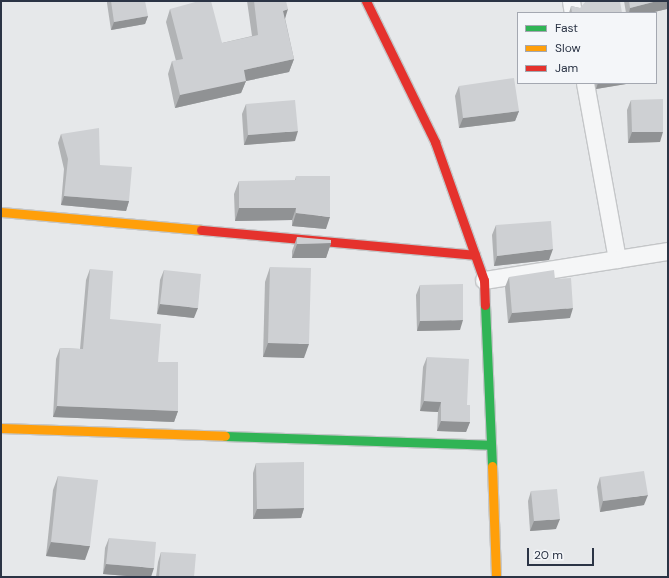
<!DOCTYPE html>
<html>
<head>
<meta charset="utf-8">
<style>
  body { margin:0 }
  #map { position:relative; width:669px; height:578px; overflow:hidden; background:#e6e8ea; font-family:"DM Sans",sans-serif }
  div>[style] { position:absolute }
  [style*='--x'] { left:calc(var(--x)*1px); top:calc(var(--y)*1px); width:calc(var(--w)*1px); rotate:calc(var(--a)*1deg) }
  .roads { filter:drop-shadow(1px 0 #c4c6c8) drop-shadow(-1px 0 #c4c6c8) drop-shadow(0 1px #c4c6c8) drop-shadow(0 -1px #c4c6c8) }
  .street>* { height:17px; margin:-8.5px; padding:0 8.5px; transform-origin:8.5px; border-radius:8.5px; background:#f5f6f7 }
  .fast>* { height:9px; margin:-4.5px; padding:0 4.5px; transform-origin:4.5px; border-radius:4.5px; background:#30b455 }
  .slow>* { height:9px; margin:-4.5px; padding:0 4.5px; transform-origin:4.5px; border-radius:4.5px; background:#ff9f0a }
  .jam>* { height:9px; margin:-4.5px; padding:0 4.5px; transform-origin:4.5px; border-radius:4.5px; background:#e5322d }
  .wall>* { inset:0; background:#b1b3b5 }
  .shaded-wall>* { inset:0; background:#909294 }
  .building>* { inset:0; background:#ced0d3 }
  span { translate:-50% -50%; white-space:nowrap; text-align:center; line-height:1.15; -webkit-text-stroke:4px #f4f6f9; paint-order:stroke }
  .frame { position:absolute; inset:0; border:2px solid #2b3445; pointer-events:none }
  .legend { position:absolute; left:517px; top:12px; width:140px; height:72px; box-sizing:border-box; background:#f4f6f9; border:1px solid #a4a8b1; margin:0; padding:5px 7px; list-style:none; font-size:12px; color:#2b3445 }
  .legend li { display:flex; align-items:center; gap:8px; height:20px }
  .legend b { width:20px; border:1px solid #a4a8b1 }
  .scale { position:absolute; left:527px; top:548px; width:67px; height:18px; box-sizing:border-box; border:2px solid #2b3445; border-top:0; padding-left:5px; font-size:12px; line-height:14px; white-space:nowrap; color:#2b3445; -webkit-text-stroke:3px #f4f6f9; paint-order:stroke }
</style>
</head>
<body>
<div id="map">
  <div class="roads">
    <div class="street">
      <div style="--x:571;--y:1;--w:12;--a:81"></div>
      <div style="--x:585;--y:83;--w:179;--a:79.7"></div>
      <div style="--x:484;--y:280;--w:186;--a:-9"></div>
    </div>
    <div class="fast">
      <div style="--x:485;--y:305;--w:161;--a:87.5"></div>
      <div style="--x:225;--y:436;--w:265;--a:1.9"></div>
    </div>
    <div class="slow">
      <div style="--x:1;--y:212;--w:201;--a:5.1"></div>
      <div style="--x:1;--y:428;--w:224;--a:2"></div>
      <div style="--x:492;--y:466;--w:111;--a:87.9"></div>
    </div>
    <div class="jam">
      <div style="--x:366;--y:1;--w:157;--a:63.9"></div>
      <div style="--x:435;--y:142;--w:146;--a:70.5"></div>
      <div style="--x:484;--y:280;--w:25;--a:88"></div>
      <div style="--x:201;--y:230;--w:275;--a:5.2"></div>
    </div>
  </div>
  <div class="wall">
    <div style="clip-path:polygon(107px 1px,111px 1px,148px 16px,145px 24px,111px 30px,107px 3px)"></div>
    <div style="clip-path:polygon(247px 1px,286px 1px,285px 18px,294px 59px,289px 72px,246px 81px,241px 93px,175px 108px,168px 74px,172px 61px,176px 61px,166px 22px,170px 9px,222px 43px,252px 36px)"></div>
    <div style="clip-path:polygon(624px 1px,668px 1px,668px 19px,667px 9px,650px 13px,626px 13px)"></div>
    <div style="clip-path:polygon(571px 6px,580px 8px,622px 13px,569px 13px)"></div>
    <div style="clip-path:polygon(595px 83px,626px 83px,626px 84px,596px 89px)"></div>
    <div style="clip-path:polygon(459px 86px,519px 111px,515px 121px,459px 128px,455px 96px)"></div>
    <div style="clip-path:polygon(631px 100px,660px 142px,628px 143px,627px 110px)"></div>
    <div style="clip-path:polygon(246px 104px,295px 141px,244px 145px,242px 114px)"></div>
    <div style="clip-path:polygon(61px 134px,100px 165px,129px 201px,126px 211px,61px 205px,64px 169px,58px 143px)"></div>
    <div style="clip-path:polygon(296px 176px,326px 229px,292px 226px,292px 220px,235px 221px,234px 194px,239px 181px,295px 181px)"></div>
    <div style="clip-path:polygon(496px 225px,549px 260px,494px 266px,492px 235px)"></div>
    <div style="clip-path:polygon(297px 237px,331px 243px,326px 258px,292px 258px,292px 251px)"></div>
    <div style="clip-path:polygon(270px 267px,304px 358px,263px 357px,265px 282px)"></div>
    <div style="clip-path:polygon(90px 269px,110px 319px,158px 362px,178px 411px,174px 422px,53px 417px,56px 359px,60px 348px,80px 349px,86px 280px)"></div>
    <div style="clip-path:polygon(164px 270px,194px 318px,157px 314px,160px 280px)"></div>
    <div style="clip-path:polygon(509px 277px,555px 279px,570px 318px,508px 323px,505px 287px)"></div>
    <div style="clip-path:polygon(420px 285px,460px 330px,417px 331px,416px 295px)"></div>
    <div style="clip-path:polygon(427px 357px,467px 405px,470px 422px,466px 432px,437px 431px,438px 412px,420px 411px,423px 367px)"></div>
    <div style="clip-path:polygon(256px 463px,304px 508px,301px 518px,253px 519px,253px 473px)"></div>
    <div style="clip-path:polygon(58px 476px,85px 560px,46px 556px,53px 490px)"></div>
    <div style="clip-path:polygon(600px 477px,644px 505px,600px 512px,597px 487px)"></div>
    <div style="clip-path:polygon(531px 491px,556px 529px,530px 531px,528px 501px)"></div>
    <div style="clip-path:polygon(109px 538px,151px 577px,139px 577px,103px 574px,105px 548px)"></div>
    <div style="clip-path:polygon(161px 552px,194px 577px,156px 577px,158px 562px)"></div>
  </div>
  <div class="shaded-wall">
    <div style="clip-path:polygon(657px 1px,668px 1px,668px 6px,667px 9px,650px 13px,629px 13px,630px 8px)"></div>
    <div style="clip-path:polygon(288px 9px,284px 22px,283px 11px)"></div>
    <div style="clip-path:polygon(148px 16px,145px 24px,111px 30px,114px 22px)"></div>
    <div style="clip-path:polygon(294px 59px,289px 72px,246px 81px,241px 93px,175px 108px,180px 95px,244px 70px)"></div>
    <div style="clip-path:polygon(598px 83px,626px 83px,626px 84px,596px 89px)"></div>
    <div style="clip-path:polygon(519px 111px,515px 121px,459px 128px,463px 118px)"></div>
    <div style="clip-path:polygon(298px 131px,295px 141px,244px 145px,248px 135px)"></div>
    <div style="clip-path:polygon(632px 132px,663px 132px,660px 142px,628px 143px)"></div>
    <div style="clip-path:polygon(64px 196px,129px 201px,126px 211px,61px 205px)"></div>
    <div style="clip-path:polygon(239px 208px,296px 208px,292px 220px,235px 221px)"></div>
    <div style="clip-path:polygon(296px 213px,330px 217px,326px 229px,292px 226px)"></div>
    <div style="clip-path:polygon(331px 243px,326px 258px,292px 258px,297px 244px)"></div>
    <div style="clip-path:polygon(553px 249px,549px 260px,494px 266px,497px 256px)"></div>
    <div style="clip-path:polygon(160px 304px,198px 308px,194px 318px,157px 314px)"></div>
    <div style="clip-path:polygon(573px 308px,570px 318px,508px 323px,512px 313px)"></div>
    <div style="clip-path:polygon(463px 320px,460px 330px,417px 331px,420px 321px)"></div>
    <div style="clip-path:polygon(268px 343px,309px 344px,304px 358px,263px 357px)"></div>
    <div style="clip-path:polygon(424px 401px,441px 402px,438px 412px,420px 411px)"></div>
    <div style="clip-path:polygon(57px 406px,178px 411px,174px 422px,53px 417px)"></div>
    <div style="clip-path:polygon(441px 421px,470px 422px,466px 432px,437px 431px)"></div>
    <div style="clip-path:polygon(648px 495px,644px 505px,600px 512px,603px 501px)"></div>
    <div style="clip-path:polygon(304px 508px,301px 518px,253px 519px,257px 509px)"></div>
    <div style="clip-path:polygon(560px 519px,556px 529px,530px 531px,534px 521px)"></div>
    <div style="clip-path:polygon(51px 542px,90px 546px,85px 560px,46px 556px)"></div>
    <div style="clip-path:polygon(106px 564px,154px 568px,151px 577px,139px 577px,103px 574px)"></div>
  </div>
  <div class="building">
    <div style="clip-path:polygon(111px 1px,145px 1px,148px 16px,114px 22px)"></div>
    <div style="clip-path:polygon(199px 1px,211px 1px,222px 43px,258px 35px,254px 1px,286px 1px,288px 9px,283px 11px,294px 59px,244px 70px,246px 81px,180px 95px,172px 61px,183px 59px,170px 9px)"></div>
    <div style="clip-path:polygon(586px 1px,620px 1px,622px 13px,572px 13px,571px 6px,580px 8px)"></div>
    <div style="clip-path:polygon(629px 1px,657px 1px,630px 8px)"></div>
    <div style="clip-path:polygon(514px 78px,519px 111px,463px 118px,459px 86px)"></div>
    <div style="clip-path:polygon(663px 99px,663px 132px,632px 132px,631px 100px)"></div>
    <div style="clip-path:polygon(295px 100px,298px 131px,248px 135px,246px 104px)"></div>
    <div style="clip-path:polygon(99px 128px,100px 165px,132px 167px,129px 201px,64px 196px,68px 159px,61px 134px)"></div>
    <div style="clip-path:polygon(296px 176px,330px 176px,330px 217px,296px 213px,296px 208px,239px 208px,239px 181px,296px 180px)"></div>
    <div style="clip-path:polygon(551px 221px,553px 249px,497px 256px,496px 225px)"></div>
    <div style="clip-path:polygon(297px 237px,331px 240px,331px 243px,297px 244px)"></div>
    <div style="clip-path:polygon(270px 267px,311px 268px,309px 344px,268px 343px)"></div>
    <div style="clip-path:polygon(90px 269px,113px 271px,110px 319px,161px 324px,158px 362px,178px 362px,178px 411px,57px 406px,60px 348px,83px 349px)"></div>
    <div style="clip-path:polygon(164px 270px,201px 274px,198px 308px,160px 304px)"></div>
    <div style="clip-path:polygon(554px 270px,555px 279px,571px 278px,573px 308px,512px 313px,509px 277px)"></div>
    <div style="clip-path:polygon(463px 284px,463px 320px,420px 321px,420px 285px)"></div>
    <div style="clip-path:polygon(427px 357px,469px 359px,467px 405px,470px 405px,470px 422px,441px 421px,441px 402px,424px 401px)"></div>
    <div style="clip-path:polygon(304px 462px,304px 508px,257px 509px,256px 463px)"></div>
    <div style="clip-path:polygon(644px 471px,648px 495px,603px 501px,600px 477px)"></div>
    <div style="clip-path:polygon(58px 476px,98px 480px,90px 546px,51px 542px)"></div>
    <div style="clip-path:polygon(557px 489px,560px 519px,534px 521px,531px 491px)"></div>
    <div style="clip-path:polygon(109px 538px,156px 542px,154px 568px,106px 564px)"></div>
    <div style="clip-path:polygon(161px 552px,196px 554px,194px 577px,159px 577px)"></div>
  </div>
  <div class="frame"></div>
  <ul class="legend">
  <li><b style="height:5px;background:#30b455"></b>Fast</li>
  <li><b style="height:5px;background:#ff9f0a"></b>Slow</li>
  <li><b style="height:5px;background:#e5322d"></b>Jam</li>
  </ul>
  <div class="scale">20 m</div>
</div>
</body>
</html>
